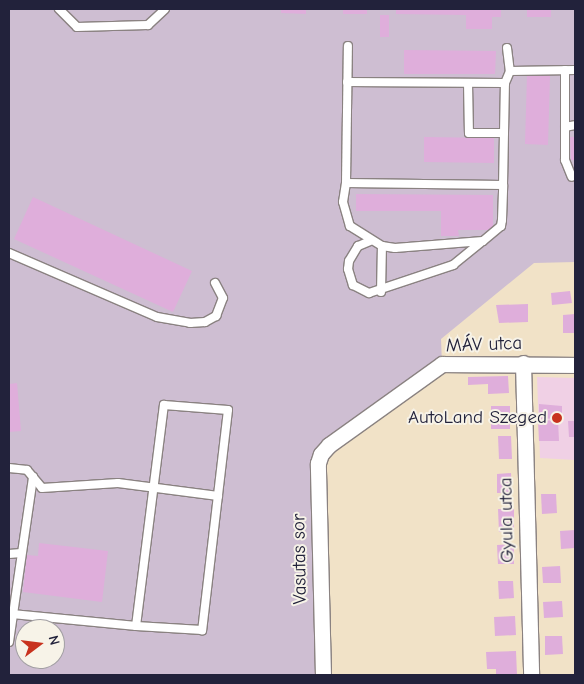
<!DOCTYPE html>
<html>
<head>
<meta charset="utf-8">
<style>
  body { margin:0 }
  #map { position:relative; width:584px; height:684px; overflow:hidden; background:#f1e2c7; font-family:"Comic Neue",sans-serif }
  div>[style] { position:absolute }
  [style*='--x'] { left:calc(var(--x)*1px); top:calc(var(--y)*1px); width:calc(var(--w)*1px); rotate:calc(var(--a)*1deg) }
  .built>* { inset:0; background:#f0d0e5 }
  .industrial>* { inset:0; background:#cebed2 }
  .building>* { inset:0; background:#dfaedb }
  .roads { filter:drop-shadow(1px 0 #8a8281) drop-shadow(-1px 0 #8a8281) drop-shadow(0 1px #8a8281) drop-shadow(0 -1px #8a8281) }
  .service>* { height:8px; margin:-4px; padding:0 4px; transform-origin:4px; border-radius:4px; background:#fff }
  .minor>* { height:15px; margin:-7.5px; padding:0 7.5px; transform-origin:7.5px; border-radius:7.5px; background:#fff }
  .dots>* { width:14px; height:14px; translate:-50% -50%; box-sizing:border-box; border:2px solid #f7f3e8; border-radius:50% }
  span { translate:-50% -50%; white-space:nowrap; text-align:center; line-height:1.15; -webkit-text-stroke:4px #f7f3e8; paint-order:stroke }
  .street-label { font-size:19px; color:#22223b }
  .poi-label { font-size:19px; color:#22223b }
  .right { translate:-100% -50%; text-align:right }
  .frame { position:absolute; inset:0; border:10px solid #22223b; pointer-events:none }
  .north { position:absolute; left:15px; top:619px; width:50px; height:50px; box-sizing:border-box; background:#f7f3e8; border:1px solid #a29fa3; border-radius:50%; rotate:75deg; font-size:14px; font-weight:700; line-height:20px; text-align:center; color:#22223b }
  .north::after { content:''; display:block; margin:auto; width:18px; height:22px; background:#c8321e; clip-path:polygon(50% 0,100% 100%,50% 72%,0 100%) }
</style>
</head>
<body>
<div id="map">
  <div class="built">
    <div style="clip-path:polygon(537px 377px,575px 378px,575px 460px,540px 458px)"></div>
  </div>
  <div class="industrial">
    <div style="clip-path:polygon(evenodd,9px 9px,575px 9px,575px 262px,534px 263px,441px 339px,442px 364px,318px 463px,324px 675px,9px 675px,9px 9px,25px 629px,55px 629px,55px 659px,25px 659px,25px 629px)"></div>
  </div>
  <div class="building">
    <div style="clip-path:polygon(281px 9px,306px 9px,306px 14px,281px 13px)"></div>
    <div style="clip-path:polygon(343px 9px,367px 9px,367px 14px,343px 14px)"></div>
    <div style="clip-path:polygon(396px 9px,501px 9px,501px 17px,492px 17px,492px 29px,466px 29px,466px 15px,396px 14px)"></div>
    <div style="clip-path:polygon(527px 9px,551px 9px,551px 17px,527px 17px)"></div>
    <div style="clip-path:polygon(380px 15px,389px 15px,389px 37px,380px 37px)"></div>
    <div style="clip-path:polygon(404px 50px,496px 51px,495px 74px,404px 74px)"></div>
    <div style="clip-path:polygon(527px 74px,550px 75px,548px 145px,525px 144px)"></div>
    <div style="clip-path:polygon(424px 137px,494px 138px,494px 163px,424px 162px)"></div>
    <div style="clip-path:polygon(570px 137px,575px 137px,575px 160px,571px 160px)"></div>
    <div style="clip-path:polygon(356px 194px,493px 195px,493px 230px,458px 230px,459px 236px,441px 236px,441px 211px,356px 211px)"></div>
    <div style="clip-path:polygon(33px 197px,192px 271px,173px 312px,14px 239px)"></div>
    <div style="clip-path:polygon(570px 291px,572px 303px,552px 305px,551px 293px)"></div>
    <div style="clip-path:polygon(528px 304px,528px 322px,499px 323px,496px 305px)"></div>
    <div style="clip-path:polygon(575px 314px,575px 333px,563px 333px,563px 315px)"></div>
    <div style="clip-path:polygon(508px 376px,509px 393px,488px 394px,488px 384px,468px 385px,468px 377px)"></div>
    <div style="clip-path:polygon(17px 383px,21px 431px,9px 432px,9px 384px)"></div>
    <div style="clip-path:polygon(539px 404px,562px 406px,562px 418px,539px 419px)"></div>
    <div style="clip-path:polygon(491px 406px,510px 406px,510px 429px,491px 429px)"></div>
    <div style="clip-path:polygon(558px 420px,559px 441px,539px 441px,538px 421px)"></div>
    <div style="clip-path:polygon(568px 421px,575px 421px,575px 437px,569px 437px)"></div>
    <div style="clip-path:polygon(498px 436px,511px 436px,512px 459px,499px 459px)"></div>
    <div style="clip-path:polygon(511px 473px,512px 493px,497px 493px,497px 474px)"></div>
    <div style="clip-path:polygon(541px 494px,556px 494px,557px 513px,542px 514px)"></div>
    <div style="clip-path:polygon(498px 509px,514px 509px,514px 531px,499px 532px)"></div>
    <div style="clip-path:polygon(575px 530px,575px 548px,561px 549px,560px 531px)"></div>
    <div style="clip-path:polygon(39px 543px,108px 551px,102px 602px,23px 592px,27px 555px,38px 556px)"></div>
    <div style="clip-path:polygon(514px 544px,514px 564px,498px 564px,497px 545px)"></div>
    <div style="clip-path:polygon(560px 566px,561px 583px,543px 583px,542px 567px)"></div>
    <div style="clip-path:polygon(498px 581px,513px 581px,514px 598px,499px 599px)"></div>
    <div style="clip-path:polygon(562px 601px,563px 617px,544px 618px,543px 602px)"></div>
    <div style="clip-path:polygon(515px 616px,516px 635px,495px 636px,494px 617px)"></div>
    <div style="clip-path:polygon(545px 636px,562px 636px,563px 654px,545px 655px)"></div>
    <div style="clip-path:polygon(516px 651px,517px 675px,496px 675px,496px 669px,487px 669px,486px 652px)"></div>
  </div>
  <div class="roads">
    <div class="service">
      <div style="--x:59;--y:9;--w:25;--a:45"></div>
      <div style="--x:77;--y:27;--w:71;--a:-1.6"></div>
      <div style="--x:148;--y:25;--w:23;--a:-43"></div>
      <div style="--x:507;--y:48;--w:23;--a:83"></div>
      <div style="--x:565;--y:70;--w:57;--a:90"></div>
      <div style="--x:565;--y:127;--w:10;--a:-11"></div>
      <div style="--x:347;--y:82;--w:158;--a:0.4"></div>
      <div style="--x:505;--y:83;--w:13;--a:-67"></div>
      <div style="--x:510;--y:71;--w:65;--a:-0.9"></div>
      <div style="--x:468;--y:83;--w:50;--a:88.9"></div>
      <div style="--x:469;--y:133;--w:35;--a:0"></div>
      <div style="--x:565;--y:127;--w:33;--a:90"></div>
      <div style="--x:565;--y:160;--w:18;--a:68"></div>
      <div style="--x:346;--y:183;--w:137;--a:-89.2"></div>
      <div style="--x:503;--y:185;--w:157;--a:-179.3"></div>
      <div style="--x:346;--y:183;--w:19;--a:99"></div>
      <div style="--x:343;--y:202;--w:25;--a:74"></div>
      <div style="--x:350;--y:226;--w:38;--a:32"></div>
      <div style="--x:382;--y:246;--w:13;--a:9"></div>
      <div style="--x:395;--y:248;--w:88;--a:-4.5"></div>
      <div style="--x:483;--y:241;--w:23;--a:-40"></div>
      <div style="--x:501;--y:226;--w:6;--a:-81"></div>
      <div style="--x:502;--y:220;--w:35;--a:-88"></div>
      <div style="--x:503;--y:185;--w:102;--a:-88.9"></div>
      <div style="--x:370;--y:241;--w:13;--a:157"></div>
      <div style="--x:358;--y:246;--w:17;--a:121"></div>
      <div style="--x:349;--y:261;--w:8;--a:97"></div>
      <div style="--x:348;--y:269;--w:17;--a:73"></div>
      <div style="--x:353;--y:285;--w:18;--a:27"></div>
      <div style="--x:369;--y:293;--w:89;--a:-18.4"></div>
      <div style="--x:453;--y:265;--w:35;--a:-39"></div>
      <div style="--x:9;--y:253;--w:161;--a:23.4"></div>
      <div style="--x:157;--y:317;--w:34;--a:10"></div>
      <div style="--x:190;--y:323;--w:15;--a:-4"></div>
      <div style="--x:205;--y:322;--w:13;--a:-29"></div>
      <div style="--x:216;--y:316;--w:19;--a:-69"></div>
      <div style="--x:223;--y:298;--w:17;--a:-118"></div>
      <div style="--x:381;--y:292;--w:46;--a:-88.8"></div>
      <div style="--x:164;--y:405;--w:64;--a:4.5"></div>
      <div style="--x:228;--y:410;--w:222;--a:96.7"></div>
      <div style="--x:202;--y:630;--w:66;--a:-176.5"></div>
      <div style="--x:136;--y:626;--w:223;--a:-82.8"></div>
      <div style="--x:9;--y:468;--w:18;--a:6"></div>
      <div style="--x:27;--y:470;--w:23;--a:50"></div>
      <div style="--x:42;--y:488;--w:76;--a:-3.8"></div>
      <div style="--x:118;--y:483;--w:101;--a:7.4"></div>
      <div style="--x:9;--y:554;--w:12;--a:-5"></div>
      <div style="--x:12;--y:614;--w:125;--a:5.5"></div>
      <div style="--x:9;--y:642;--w:167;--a:-81.7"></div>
    </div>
    <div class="minor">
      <div style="--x:523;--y:363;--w:312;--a:88.5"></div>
      <div style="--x:323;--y:675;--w:212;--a:-91.4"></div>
      <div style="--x:318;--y:463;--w:9;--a:-72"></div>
      <div style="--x:321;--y:454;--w:12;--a:-48"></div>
      <div style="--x:329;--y:445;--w:139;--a:-35.6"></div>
      <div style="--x:442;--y:364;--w:133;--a:0.4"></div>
    </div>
  </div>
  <div class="dots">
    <div style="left:557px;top:418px;background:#c8321e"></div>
  </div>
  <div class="street-label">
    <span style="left:484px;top:345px;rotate:-2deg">MÁV utca</span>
    <span style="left:507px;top:520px;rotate:-91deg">Gyula utca</span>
    <span style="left:300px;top:559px;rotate:-91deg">Vasutas sor</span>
  </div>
  <div class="poi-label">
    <span class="right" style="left:547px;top:418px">AutoLand Szeged</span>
  </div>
  <div class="frame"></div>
  <div class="north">N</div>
</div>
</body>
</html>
